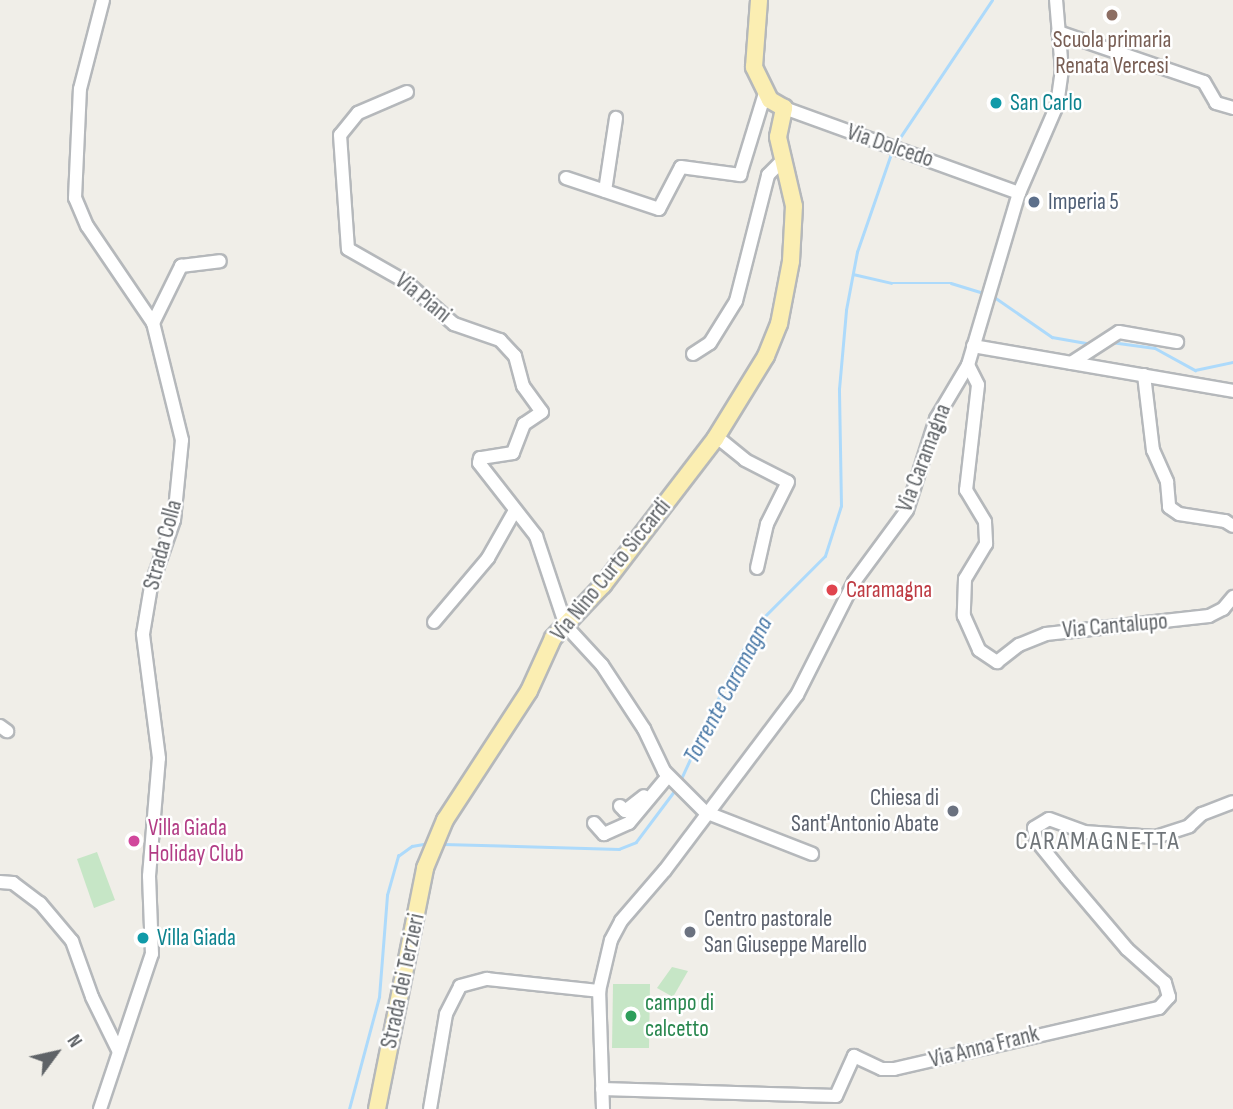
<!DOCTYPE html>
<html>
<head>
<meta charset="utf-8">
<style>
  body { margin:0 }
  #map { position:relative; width:1233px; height:1109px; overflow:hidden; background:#f0eee8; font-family:"Sofia Sans Condensed",sans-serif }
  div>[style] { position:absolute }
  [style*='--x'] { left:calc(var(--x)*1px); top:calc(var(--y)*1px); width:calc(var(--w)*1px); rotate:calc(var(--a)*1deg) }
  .green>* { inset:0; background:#c6e6c6 }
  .stream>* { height:2.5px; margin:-1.25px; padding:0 1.25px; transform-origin:1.25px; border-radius:1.25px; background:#addafb }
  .roads { filter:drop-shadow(2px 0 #b5b8bb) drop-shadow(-2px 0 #b5b8bb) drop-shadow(0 2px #b5b8bb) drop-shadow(0 -2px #b5b8bb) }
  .minor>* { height:12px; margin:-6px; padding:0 6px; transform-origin:6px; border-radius:6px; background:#fff }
  .major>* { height:16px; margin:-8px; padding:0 8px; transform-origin:8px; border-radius:8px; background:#fbeeb2 }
  .dots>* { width:19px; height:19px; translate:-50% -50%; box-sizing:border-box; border:4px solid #fff; border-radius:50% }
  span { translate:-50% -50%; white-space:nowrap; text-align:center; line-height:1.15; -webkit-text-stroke:5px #fff; paint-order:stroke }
  .education-label { font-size:23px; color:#785e54 }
  .culture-label { font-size:23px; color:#0d838f }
  .left { translate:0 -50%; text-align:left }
  .street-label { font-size:23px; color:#5f6367 }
  .service-label { font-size:23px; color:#4e5e75 }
  .health-label { font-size:23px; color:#be3a42 }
  .worship-label { font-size:23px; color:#5b616d }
  .right { translate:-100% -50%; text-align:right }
  .hotel-label { font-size:23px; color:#b23c85 }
  .leisure-label { font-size:23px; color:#27864d }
  .water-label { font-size:24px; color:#4676a5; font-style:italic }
  .quarter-label { font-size:26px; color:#707579; letter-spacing:2px }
  .north { position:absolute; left:21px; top:1018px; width:70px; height:70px; -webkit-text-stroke:5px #fff; paint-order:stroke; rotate:57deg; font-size:19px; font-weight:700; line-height:28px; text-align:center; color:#5f6367 }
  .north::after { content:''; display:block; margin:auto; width:24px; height:32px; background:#5f6367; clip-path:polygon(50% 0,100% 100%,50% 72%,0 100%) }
</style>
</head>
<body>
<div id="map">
  <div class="green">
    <div style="clip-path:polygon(97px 852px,115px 900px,94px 908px,77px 859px)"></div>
    <div style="clip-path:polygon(672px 967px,688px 971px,673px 997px,657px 988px)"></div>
    <div style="clip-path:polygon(613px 984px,650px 984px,649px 1048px,612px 1048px)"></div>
  </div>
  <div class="stream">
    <div style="--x:895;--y:145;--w:174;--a:-56.2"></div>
    <div style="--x:853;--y:274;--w:39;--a:13"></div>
    <div style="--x:891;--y:283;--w:60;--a:0"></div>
    <div style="--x:951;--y:283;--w:37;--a:17"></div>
    <div style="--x:993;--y:296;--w:72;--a:34.8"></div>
    <div style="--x:1052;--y:337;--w:40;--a:10"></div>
    <div style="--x:1111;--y:342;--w:44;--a:7.8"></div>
    <div style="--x:1155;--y:348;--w:46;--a:28.8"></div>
    <div style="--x:1195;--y:370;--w:39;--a:-12"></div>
    <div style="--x:680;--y:781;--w:126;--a:-65.1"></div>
    <div style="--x:733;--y:667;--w:52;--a:-60"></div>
    <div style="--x:759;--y:622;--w:93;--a:-45"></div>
    <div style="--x:825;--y:556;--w:52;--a:-72.3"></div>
    <div style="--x:841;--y:506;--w:117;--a:-91"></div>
    <div style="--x:839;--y:389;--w:79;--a:-84.9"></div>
    <div style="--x:846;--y:310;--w:59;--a:-79.3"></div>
    <div style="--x:857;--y:252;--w:107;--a:-70.9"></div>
    <div style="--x:443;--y:844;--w:176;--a:1.6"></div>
    <div style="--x:619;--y:849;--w:18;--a:-22"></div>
    <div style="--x:636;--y:842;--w:65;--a:-53.1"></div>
    <div style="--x:349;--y:1109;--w:116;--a:-75"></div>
    <div style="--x:379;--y:997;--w:102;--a:-85.5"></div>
    <div style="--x:387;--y:895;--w:41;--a:-74.2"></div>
    <div style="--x:398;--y:856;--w:17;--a:-36"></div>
    <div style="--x:412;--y:846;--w:17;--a:-10"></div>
  </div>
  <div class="roads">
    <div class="minor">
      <div style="--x:1058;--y:32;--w:154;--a:18.9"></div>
      <div style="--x:1204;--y:82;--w:24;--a:60"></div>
      <div style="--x:1216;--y:103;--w:18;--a:16"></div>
      <div style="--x:407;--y:92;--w:53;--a:156.8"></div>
      <div style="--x:358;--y:113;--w:28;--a:129"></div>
      <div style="--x:340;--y:135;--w:114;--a:86"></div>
      <div style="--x:348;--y:249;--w:67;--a:29.6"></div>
      <div style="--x:406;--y:282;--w:64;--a:41.2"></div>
      <div style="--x:454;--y:324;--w:49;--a:19.2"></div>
      <div style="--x:500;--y:340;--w:22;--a:47"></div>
      <div style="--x:515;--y:356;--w:31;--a:75"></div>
      <div style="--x:523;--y:386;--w:32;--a:54"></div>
      <div style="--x:542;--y:412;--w:22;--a:146"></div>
      <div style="--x:524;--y:424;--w:31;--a:111"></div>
      <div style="--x:513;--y:453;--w:33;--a:171"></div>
      <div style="--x:480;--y:458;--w:5;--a:101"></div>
      <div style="--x:479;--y:463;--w:93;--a:52"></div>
      <div style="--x:536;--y:536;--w:95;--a:71.6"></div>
      <div style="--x:566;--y:626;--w:53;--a:47.3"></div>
      <div style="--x:602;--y:665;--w:77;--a:56.7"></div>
      <div style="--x:644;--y:729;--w:47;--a:64.5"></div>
      <div style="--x:664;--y:771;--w:58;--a:45"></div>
      <div style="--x:705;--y:812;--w:115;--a:21.4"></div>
      <div style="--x:784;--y:108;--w:250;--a:19.9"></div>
      <div style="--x:566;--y:178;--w:98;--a:18.4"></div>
      <div style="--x:659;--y:209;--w:47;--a:-62.4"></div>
      <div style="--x:681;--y:167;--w:60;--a:7.7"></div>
      <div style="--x:740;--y:175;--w:86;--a:-73"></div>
      <div style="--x:605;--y:191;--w:74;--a:-81.4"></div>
      <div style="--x:153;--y:323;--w:64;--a:-63.8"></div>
      <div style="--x:181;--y:266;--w:39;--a:-7"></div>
      <div style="--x:973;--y:346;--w:264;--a:9.8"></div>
      <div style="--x:693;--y:354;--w:20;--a:-33"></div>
      <div style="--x:710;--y:343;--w:49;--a:-58.2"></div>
      <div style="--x:736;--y:301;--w:130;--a:-75.7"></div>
      <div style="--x:768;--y:175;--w:20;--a:-45"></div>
      <div style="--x:1071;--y:363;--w:57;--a:-32.9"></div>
      <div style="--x:1119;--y:332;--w:59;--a:9.8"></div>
      <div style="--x:968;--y:365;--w:22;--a:63"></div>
      <div style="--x:978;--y:385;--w:106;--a:96.5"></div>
      <div style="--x:966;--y:490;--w:37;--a:59"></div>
      <div style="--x:985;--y:522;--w:22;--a:87"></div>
      <div style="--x:986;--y:544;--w:41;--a:121"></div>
      <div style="--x:965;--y:579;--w:37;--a:92"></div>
      <div style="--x:964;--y:616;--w:37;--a:66"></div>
      <div style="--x:979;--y:650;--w:22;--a:34"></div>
      <div style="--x:997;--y:662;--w:28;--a:-38"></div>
      <div style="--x:1019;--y:645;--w:29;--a:-22"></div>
      <div style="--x:1046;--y:634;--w:164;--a:-6.3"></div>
      <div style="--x:1209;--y:616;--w:16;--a:-27"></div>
      <div style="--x:1223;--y:609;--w:16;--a:-50"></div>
      <div style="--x:1144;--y:375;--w:76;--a:83.2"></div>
      <div style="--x:1153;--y:450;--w:35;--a:66"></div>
      <div style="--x:1167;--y:482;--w:25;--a:85"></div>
      <div style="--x:1169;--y:507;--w:12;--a:35"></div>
      <div style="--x:1179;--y:514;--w:47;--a:8.7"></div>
      <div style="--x:1225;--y:521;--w:9;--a:32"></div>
      <div style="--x:717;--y:437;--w:36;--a:39"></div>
      <div style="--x:745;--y:460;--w:48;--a:27.1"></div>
      <div style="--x:788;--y:482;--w:47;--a:116.6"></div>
      <div style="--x:767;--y:524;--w:45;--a:102.8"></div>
      <div style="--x:434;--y:622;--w:84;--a:-49.8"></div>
      <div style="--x:488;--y:558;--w:53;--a:-60.5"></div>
      <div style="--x:0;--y:726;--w:9;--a:36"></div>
      <div style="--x:620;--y:806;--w:7;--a:45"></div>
      <div style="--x:625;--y:811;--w:24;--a:-38"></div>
      <div style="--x:594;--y:823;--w:15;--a:48"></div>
      <div style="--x:604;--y:834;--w:27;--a:-24"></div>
      <div style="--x:629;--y:823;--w:61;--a:-50.3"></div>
      <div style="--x:0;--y:882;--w:13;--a:4"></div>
      <div style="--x:13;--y:883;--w:34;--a:37"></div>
      <div style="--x:40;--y:903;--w:50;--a:49.9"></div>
      <div style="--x:72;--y:941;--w:59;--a:70.3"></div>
      <div style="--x:92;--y:997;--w:59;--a:63.9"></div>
      <div style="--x:602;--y:1089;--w:234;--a:1.7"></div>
      <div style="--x:836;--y:1096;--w:44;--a:-65.8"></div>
      <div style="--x:854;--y:1056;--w:31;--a:25"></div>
      <div style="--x:882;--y:1069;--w:12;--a:0"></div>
      <div style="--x:894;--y:1069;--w:272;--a:-13"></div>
      <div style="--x:1159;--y:1008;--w:15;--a:-48"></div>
      <div style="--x:1169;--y:997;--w:15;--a:-106"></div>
      <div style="--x:1165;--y:983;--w:51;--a:-138.2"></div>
      <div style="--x:1127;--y:949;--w:94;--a:-130.3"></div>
      <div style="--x:1066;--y:877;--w:48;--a:-129"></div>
      <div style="--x:1036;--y:840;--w:12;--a:-99"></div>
      <div style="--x:1034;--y:828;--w:17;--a:-31"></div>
      <div style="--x:1049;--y:819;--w:37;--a:20"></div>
      <div style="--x:1084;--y:832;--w:72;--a:4"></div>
      <div style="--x:1156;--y:837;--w:35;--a:-18"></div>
      <div style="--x:1189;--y:826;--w:18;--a:-43"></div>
      <div style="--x:1202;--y:814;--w:33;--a:-21"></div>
      <div style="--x:100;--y:1109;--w:163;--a:-71.5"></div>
      <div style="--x:152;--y:954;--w:78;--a:-92.2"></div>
      <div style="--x:149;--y:876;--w:118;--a:-85.2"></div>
      <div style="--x:159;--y:758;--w:125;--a:-97.4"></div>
      <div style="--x:143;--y:634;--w:49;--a:-80.5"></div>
      <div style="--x:151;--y:586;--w:70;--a:-70.8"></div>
      <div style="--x:174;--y:520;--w:80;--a:-84.3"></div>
      <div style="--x:182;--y:440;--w:121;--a:-103.9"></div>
      <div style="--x:153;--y:323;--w:117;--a:-124.2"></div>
      <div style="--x:87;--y:226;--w:30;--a:-113"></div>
      <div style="--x:75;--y:198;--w:109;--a:-87.4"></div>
      <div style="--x:80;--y:89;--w:92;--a:-75.5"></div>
      <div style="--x:430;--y:1109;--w:96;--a:-80.4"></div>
      <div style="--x:446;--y:1014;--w:31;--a:-63"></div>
      <div style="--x:460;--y:986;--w:28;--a:-15"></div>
      <div style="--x:487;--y:979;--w:113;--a:6.1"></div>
      <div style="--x:603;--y:1109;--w:118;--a:-91.9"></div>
      <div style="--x:599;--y:991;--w:52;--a:-76.8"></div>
      <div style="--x:611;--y:940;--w:21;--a:-62"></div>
      <div style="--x:621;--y:921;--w:67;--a:-49.2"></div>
      <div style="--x:665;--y:870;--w:219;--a:-53"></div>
      <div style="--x:797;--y:695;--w:127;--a:-63.2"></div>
      <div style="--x:854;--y:582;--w:89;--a:-53.6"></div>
      <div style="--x:907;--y:510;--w:96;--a:-72.3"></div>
      <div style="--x:936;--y:419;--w:63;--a:-59.3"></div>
      <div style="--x:968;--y:365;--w:179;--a:-73.5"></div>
      <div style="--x:1019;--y:193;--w:96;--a:-66.6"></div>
      <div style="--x:1057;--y:105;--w:34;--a:-82"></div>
      <div style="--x:1062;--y:71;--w:71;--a:-94.8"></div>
    </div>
    <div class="major">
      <div style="--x:377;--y:1109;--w:246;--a:-78.7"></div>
      <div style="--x:425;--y:868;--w:52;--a:-67.4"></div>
      <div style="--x:445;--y:820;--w:154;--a:-56.9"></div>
      <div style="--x:529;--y:691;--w:58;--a:-65.6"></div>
      <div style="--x:553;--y:638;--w:73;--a:-46.7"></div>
      <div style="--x:603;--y:585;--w:184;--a:-52.5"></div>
      <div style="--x:715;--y:439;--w:97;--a:-58.4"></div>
      <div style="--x:766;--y:356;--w:35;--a:-68"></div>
      <div style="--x:779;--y:324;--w:64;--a:-79.2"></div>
      <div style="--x:791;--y:261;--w:55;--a:-86.9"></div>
      <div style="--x:794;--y:206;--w:71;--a:-103.1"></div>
      <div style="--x:778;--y:137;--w:30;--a:-78"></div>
      <div style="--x:784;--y:108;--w:16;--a:-150"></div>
      <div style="--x:770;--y:100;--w:37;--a:-116"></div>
      <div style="--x:754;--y:67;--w:67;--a:-85.7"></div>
    </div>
  </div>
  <div class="dots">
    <div style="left:1112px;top:15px;background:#8d6e63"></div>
    <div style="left:996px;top:103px;background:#0f9aa8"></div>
    <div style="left:1034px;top:202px;background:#5c6f8a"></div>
    <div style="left:832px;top:590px;background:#e0444e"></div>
    <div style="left:953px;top:811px;background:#6b7280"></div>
    <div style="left:134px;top:841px;background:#d1479c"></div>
    <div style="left:690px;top:932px;background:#6b7280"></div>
    <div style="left:143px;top:938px;background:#0f9aa8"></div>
    <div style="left:631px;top:1016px;background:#2e9e5b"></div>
  </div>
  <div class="education-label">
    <span style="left:1112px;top:53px">Scuola primaria<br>Renata Vercesi</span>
  </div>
  <div class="culture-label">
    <span class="left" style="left:1010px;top:103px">San Carlo</span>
    <span class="left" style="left:157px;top:938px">Villa Giada</span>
  </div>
  <div class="street-label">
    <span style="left:890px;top:146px;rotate:19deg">Via Dolcedo</span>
    <span style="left:423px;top:298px;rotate:39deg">Via Piani</span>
    <span style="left:924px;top:458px;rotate:-69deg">Via Caramagna</span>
    <span style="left:163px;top:545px;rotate:-75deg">Strada Colla</span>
    <span style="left:611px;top:570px;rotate:-51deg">Via Nino Curto Siccardi</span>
    <span style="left:1115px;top:626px;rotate:-5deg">Via Cantalupo</span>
    <span style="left:403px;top:981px;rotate:-78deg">Strada dei Terzieri</span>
    <span style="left:984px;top:1047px;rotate:-14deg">Via Anna Frank</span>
  </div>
  <div class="service-label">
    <span class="left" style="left:1048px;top:202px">Imperia 5</span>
  </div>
  <div class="health-label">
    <span class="left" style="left:846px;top:590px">Caramagna</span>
  </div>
  <div class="worship-label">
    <span class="right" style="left:939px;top:811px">Chiesa di<br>Sant'Antonio Abate</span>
    <span class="left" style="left:704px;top:932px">Centro pastorale<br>San Giuseppe Marello</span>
  </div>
  <div class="hotel-label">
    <span class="left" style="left:148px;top:841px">Villa Giada<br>Holiday Club</span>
  </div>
  <div class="leisure-label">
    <span class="left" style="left:645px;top:1016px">campo di<br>calcetto</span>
  </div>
  <div class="water-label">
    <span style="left:728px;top:690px;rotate:-62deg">Torrente Caramagna</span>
  </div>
  <div class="quarter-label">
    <span style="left:1098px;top:842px">CARAMAGNETTA</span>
  </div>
  <div class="north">N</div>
</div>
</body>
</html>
